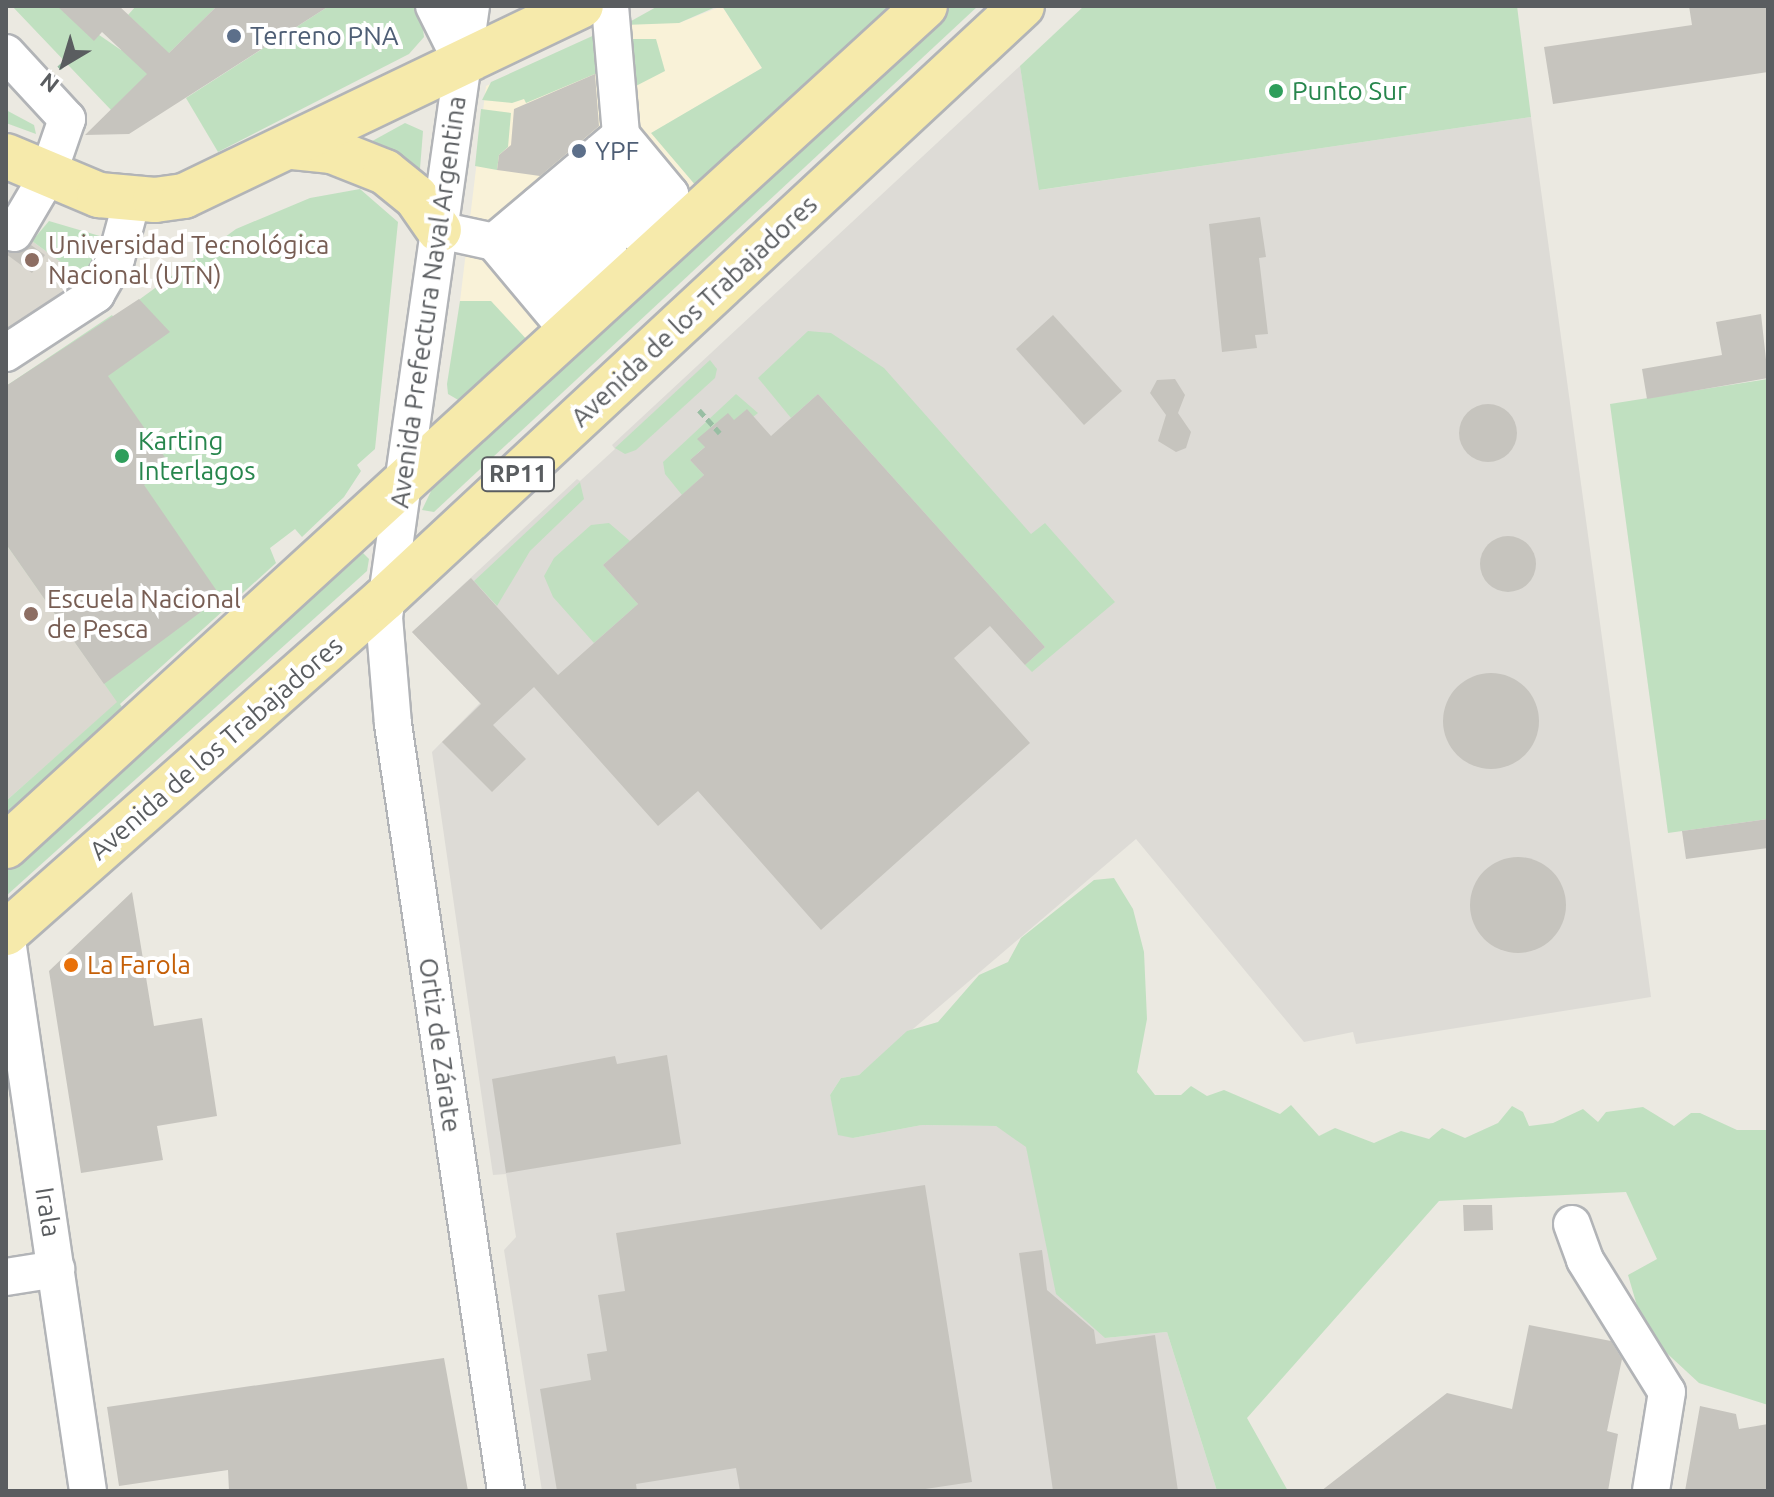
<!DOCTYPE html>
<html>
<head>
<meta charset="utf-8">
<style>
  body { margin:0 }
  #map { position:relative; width:1774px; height:1497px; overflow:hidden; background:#ebe9e1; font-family:Ubuntu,sans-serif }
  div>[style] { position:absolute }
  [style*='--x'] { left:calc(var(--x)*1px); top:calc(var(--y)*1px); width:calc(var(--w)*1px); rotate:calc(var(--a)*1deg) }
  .commercial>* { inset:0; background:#f9f2d8 }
  .industrial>* { inset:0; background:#dddbd6 }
  .education>* { inset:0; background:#dbd8d0 }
  .green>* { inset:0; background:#c0e0c0 }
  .building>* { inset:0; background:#c6c4be }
  .round { border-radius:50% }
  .path>* { height:5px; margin-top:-2.5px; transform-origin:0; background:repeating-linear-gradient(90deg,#98bea3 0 8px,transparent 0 12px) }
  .roads { filter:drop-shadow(2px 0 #b2b4b7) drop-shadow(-2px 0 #b2b4b7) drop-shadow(0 2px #b2b4b7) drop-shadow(0 -2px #b2b4b7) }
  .minor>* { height:36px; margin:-18px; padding:0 18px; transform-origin:18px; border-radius:18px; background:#fff }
  .major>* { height:44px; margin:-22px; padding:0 22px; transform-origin:22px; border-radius:22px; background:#f6eaab }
  .dots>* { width:22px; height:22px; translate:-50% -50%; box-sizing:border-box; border:4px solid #fff; border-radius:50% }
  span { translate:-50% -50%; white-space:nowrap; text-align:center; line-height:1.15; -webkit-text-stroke:8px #fff; paint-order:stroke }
  .shield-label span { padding:2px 6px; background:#fff; border:2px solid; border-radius:6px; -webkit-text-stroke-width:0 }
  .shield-label { font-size:24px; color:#5a5d60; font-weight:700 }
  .service-label { font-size:26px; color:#4e5e75 }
  .left { translate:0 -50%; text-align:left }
  .leisure-label { font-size:26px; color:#27864d }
  .education-label { font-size:26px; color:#785e54 }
  .street-label { font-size:26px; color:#5a5d60 }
  .food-label { font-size:26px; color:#c56008 }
  .frame { position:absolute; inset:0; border:8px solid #5a5d60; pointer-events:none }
  .north { position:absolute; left:24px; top:24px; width:80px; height:80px; -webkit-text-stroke:6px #fff; paint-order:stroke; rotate:218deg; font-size:22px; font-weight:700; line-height:32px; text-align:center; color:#5a5d60 }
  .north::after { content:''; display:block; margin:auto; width:28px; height:36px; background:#5a5d60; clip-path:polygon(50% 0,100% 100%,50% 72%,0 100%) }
</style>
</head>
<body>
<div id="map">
  <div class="commercial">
    <div style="clip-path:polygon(722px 6px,762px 68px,652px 133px,697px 187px,529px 342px,491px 302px,460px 301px,486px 86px,624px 22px,679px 23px)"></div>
  </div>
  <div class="industrial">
    <div style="clip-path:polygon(1020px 66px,1040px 190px,1531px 117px,1651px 997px,1356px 1044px,1353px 1032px,1304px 1042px,1136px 839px,859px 1075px,841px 1078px,830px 1095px,837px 1120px,853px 1138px,922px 1125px,996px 1126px,1031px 1147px,1105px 1338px,1167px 1332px,1217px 1491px,542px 1491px,504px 1250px,516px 1237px,506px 1174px,493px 1175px,432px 752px,480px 703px,412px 632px,577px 479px,580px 481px,615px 449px,612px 445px)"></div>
  </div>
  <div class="education">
    <div style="clip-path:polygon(6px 222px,84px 279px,6px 330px)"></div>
    <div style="clip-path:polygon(6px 544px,118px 702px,6px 801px)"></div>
  </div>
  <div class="green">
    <div style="clip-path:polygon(12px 6px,57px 6px,121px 50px,142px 28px,128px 15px,136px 6px,217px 6px,111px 110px)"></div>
    <div style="clip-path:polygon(329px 6px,420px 6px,424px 37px,409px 54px,218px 152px,186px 98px)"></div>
    <div style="clip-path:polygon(658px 6px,718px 6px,679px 23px,624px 25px)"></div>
    <div style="clip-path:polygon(722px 6px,890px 6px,697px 187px,651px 133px,762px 68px)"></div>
    <div style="clip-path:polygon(950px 6px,978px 6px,434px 512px,422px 510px,432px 489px)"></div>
    <div style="clip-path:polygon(1084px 6px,1517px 6px,1531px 117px,1039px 190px,1020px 66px)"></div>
    <div style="clip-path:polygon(599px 33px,602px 71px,526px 103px,524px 99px,512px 103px,482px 100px,491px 82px)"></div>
    <div style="clip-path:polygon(625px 39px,656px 39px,665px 71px,632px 88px)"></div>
    <div style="clip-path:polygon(481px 109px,511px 113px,508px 147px,499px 155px,497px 170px,475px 166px)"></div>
    <div style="clip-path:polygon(6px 110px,34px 125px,36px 134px,6px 123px)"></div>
    <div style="clip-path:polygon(405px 123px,423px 131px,419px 181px,365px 145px)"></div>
    <div style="clip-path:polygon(360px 189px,398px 222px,375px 449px,357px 465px,361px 471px,344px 497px,302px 537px,295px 529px,270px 548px,276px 563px,120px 704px,125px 712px,6px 824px,6px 801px,117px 702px,6px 544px,6px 386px,112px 315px,114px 318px,236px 229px,310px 198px)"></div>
    <div style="clip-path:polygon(49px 221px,110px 239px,84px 279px,32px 241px)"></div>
    <div style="clip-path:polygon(460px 301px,491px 301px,529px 342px,460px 401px,448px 394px,447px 384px)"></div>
    <div style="clip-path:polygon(808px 331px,831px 333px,884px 368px,1031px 534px,1045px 523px,1115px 602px,1032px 672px,1025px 665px,1045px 647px,818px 394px,791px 418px,758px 378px)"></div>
    <div style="clip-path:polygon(710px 360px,717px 369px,715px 378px,636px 450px,625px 454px,615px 448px)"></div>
    <div style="clip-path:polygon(1768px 379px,1768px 819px,1668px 833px,1610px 404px)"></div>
    <div style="clip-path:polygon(736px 394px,758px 413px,753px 417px,746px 410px,690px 460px,704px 475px,682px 495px,665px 474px,663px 462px)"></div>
    <div style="clip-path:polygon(580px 482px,584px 499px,530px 551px,497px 606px,474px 581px)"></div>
    <div style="clip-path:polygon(609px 523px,630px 541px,603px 565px,638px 604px,594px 643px,553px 597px,544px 576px,554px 558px,591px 525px)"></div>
    <div style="clip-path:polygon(363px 553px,369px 559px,367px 571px,6px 896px,6px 871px)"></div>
    <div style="clip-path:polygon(1114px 878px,1133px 909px,1144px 952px,1147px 1019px,1137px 1072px,1155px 1095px,1181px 1095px,1191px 1086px,1207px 1096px,1224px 1090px,1280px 1114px,1291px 1105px,1319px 1136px,1335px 1128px,1374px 1143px,1401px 1131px,1429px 1139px,1442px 1128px,1465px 1138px,1498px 1123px,1512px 1106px,1523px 1112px,1529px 1126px,1553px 1123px,1583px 1109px,1598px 1122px,1606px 1112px,1643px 1107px,1674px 1126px,1691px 1113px,1700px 1113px,1737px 1130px,1768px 1130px,1768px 1405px,1699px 1383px,1645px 1333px,1628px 1275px,1657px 1259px,1626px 1192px,1439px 1201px,1247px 1418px,1288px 1491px,1217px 1491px,1167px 1332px,1105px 1338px,1056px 1294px,1026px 1147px,996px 1126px,922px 1125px,853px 1138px,838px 1135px,830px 1095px,841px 1078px,859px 1075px,907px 1031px,938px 1022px,979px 975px,1008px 962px,1021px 938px,1094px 880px)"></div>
  </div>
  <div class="building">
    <div style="clip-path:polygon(57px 6px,119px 6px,169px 53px,217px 6px,329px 6px,129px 134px,85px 135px,147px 74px,102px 32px,94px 41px)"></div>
    <div style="clip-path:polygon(1689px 6px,1768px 6px,1768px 72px,1553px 104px,1544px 47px,1692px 25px)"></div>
    <div style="clip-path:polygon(595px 74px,599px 126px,540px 176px,497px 170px,499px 155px,511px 145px,514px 109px)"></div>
    <div style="clip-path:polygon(1260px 217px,1266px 257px,1259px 258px,1268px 334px,1255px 335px,1257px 348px,1222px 352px,1209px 224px)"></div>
    <div style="clip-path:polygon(31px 245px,45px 255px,32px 273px,6px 254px)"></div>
    <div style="clip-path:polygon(139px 299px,170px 332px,108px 376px,171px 466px,144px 485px,221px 597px,104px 684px,6px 544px,6px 386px)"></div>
    <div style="clip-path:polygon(1761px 314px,1768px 378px,1647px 399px,1642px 369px,1722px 355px,1716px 322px)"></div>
    <div style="clip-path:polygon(1053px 315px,1122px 391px,1084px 425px,1016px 349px)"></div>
    <div style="clip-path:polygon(1175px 379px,1185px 395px,1178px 413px,1191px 432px,1186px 448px,1176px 452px,1158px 441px,1166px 415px,1150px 393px,1157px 380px)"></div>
    <div style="clip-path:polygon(818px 394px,1045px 647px,1025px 665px,990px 626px,954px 658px,1030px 743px,821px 930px,698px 791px,658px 826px,534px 687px,493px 725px,526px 759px,492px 792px,442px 742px,481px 704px,412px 632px,471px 578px,558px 675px,638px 604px,603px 565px,704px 475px,690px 460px,705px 447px,697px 439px,728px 413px,734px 420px,747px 409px,771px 436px)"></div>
    <div class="round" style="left:1459px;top:404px;width:58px;height:58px"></div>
    <div class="round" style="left:1480px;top:536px;width:56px;height:56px"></div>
    <div class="round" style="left:1443px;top:673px;width:96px;height:96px"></div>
    <div style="clip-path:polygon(1768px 819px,1768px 848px,1686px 859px,1682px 831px)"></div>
    <div class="round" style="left:1470px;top:857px;width:96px;height:96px"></div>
    <div style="clip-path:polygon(132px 892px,154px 1026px,202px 1018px,217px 1116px,157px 1126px,163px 1160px,81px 1173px,49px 971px)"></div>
    <div style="clip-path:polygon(667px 1055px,681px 1144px,506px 1173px,492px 1079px,615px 1056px,617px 1064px)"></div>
    <div style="clip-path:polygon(925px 1185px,972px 1482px,912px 1491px,740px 1491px,736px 1468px,636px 1484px,637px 1491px,557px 1491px,540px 1389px,591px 1380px,587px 1354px,607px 1351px,598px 1295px,625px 1291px,616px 1233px)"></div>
    <div style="clip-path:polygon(1463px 1205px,1492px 1205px,1493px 1230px,1464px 1231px)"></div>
    <div style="clip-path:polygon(1042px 1250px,1047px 1290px,1094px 1330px,1096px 1344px,1155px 1335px,1178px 1491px,1053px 1491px,1019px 1253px)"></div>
    <div style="clip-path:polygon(1529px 1325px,1611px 1341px,1622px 1359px,1607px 1431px,1618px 1434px,1608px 1491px,1321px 1491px,1447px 1393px,1512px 1409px)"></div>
    <div style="clip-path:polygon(444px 1358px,468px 1491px,229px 1491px,228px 1470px,119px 1486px,107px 1407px)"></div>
    <div style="clip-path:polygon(1700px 1406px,1736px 1414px,1739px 1429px,1768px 1424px,1768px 1491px,1685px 1491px)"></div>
  </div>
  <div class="path">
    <div style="--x:59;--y:68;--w:25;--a:-43"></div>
    <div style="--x:699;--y:410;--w:31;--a:48"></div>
  </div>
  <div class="roads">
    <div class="minor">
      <div style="--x:434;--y:6;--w:63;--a:63.4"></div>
      <div style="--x:471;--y:6;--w:617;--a:98.1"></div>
      <div style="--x:384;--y:617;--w:107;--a:85.2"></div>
      <div style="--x:393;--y:724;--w:775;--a:81.62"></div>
      <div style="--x:610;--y:6;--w:129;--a:85.1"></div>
      <div style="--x:621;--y:135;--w:77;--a:50.3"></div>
      <div style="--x:670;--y:194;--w:45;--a:87.5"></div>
      <div style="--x:6;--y:53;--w:90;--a:47.3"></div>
      <div style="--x:67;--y:119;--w:61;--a:109"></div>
      <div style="--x:47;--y:177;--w:65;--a:120.5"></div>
      <div style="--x:601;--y:153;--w:112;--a:50.5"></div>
      <div style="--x:579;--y:171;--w:77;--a:49.7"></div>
      <div style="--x:629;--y:230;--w:44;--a:11.8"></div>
      <div style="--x:558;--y:189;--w:77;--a:49.7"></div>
      <div style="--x:608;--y:248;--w:47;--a:86.3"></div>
      <div style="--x:537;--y:206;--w:116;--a:50.3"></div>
      <div style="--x:516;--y:224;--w:79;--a:50.7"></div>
      <div style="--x:566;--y:285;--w:46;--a:12.5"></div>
      <div style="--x:439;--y:230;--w:56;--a:12.3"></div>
      <div style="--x:494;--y:242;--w:166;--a:-40.1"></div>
      <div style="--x:494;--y:242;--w:119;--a:50.1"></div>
      <div style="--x:6;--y:353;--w:108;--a:-33.2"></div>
      <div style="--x:96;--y:294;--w:40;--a:-60.3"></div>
      <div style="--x:116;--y:259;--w:61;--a:-74.8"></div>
      <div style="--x:6;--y:933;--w:564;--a:81.64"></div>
      <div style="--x:1572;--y:1224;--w:38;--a:70"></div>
      <div style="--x:1585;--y:1260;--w:155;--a:58.2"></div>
      <div style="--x:1667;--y:1392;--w:100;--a:99.2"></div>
      <div style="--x:6;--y:1277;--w:51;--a:-9.1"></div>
    </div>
    <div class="major">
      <div style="--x:293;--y:147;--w:39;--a:6"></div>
      <div style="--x:332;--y:151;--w:57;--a:21.6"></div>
      <div style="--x:385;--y:172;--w:40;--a:39"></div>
      <div style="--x:416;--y:197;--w:40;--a:55.1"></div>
      <div style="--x:6;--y:156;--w:101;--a:22.8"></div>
      <div style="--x:99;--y:195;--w:56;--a:5.1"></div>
      <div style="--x:155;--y:200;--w:29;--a:-8"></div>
      <div style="--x:184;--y:196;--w:440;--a:-25.6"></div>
      <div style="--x:6;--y:846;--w:1245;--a:-42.43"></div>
      <div style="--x:6;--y:933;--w:504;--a:-41.46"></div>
      <div style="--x:384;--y:599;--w:871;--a:-42.91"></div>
    </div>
  </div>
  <div class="dots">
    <div style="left:234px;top:36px;background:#5c6f8a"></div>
    <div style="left:1276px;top:91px;background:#2e9e5b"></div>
    <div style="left:579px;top:151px;background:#5c6f8a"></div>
    <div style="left:32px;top:260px;background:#8d6e63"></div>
    <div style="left:122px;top:456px;background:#2e9e5b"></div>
    <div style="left:31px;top:614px;background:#8d6e63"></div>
    <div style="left:71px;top:965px;background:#e8710a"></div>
  </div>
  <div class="shield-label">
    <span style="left:518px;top:474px">RP11</span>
  </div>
  <div class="service-label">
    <span class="left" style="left:250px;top:36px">Terreno PNA</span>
    <span class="left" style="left:595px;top:151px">YPF</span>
  </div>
  <div class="leisure-label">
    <span class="left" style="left:1292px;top:91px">Punto Sur</span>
    <span class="left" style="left:138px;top:456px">Karting<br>Interlagos</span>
  </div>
  <div class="education-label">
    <span class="left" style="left:48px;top:260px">Universidad Tecnológica<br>Nacional (UTN)</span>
    <span class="left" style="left:47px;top:614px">Escuela Nacional<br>de Pesca</span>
  </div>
  <div class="street-label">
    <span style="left:428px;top:302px;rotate:-82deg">Avenida Prefectura Naval Argentina</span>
    <span style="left:694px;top:311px;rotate:-43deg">Avenida de los Trabajadores</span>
    <span style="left:216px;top:748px;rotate:-41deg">Avenida de los Trabajadores</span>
    <span style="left:440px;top:1045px;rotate:82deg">Ortiz de Zárate</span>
    <span style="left:48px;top:1212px;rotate:81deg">Irala</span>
  </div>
  <div class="food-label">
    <span class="left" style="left:87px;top:965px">La Farola</span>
  </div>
  <div class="frame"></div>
  <div class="north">N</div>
</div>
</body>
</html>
